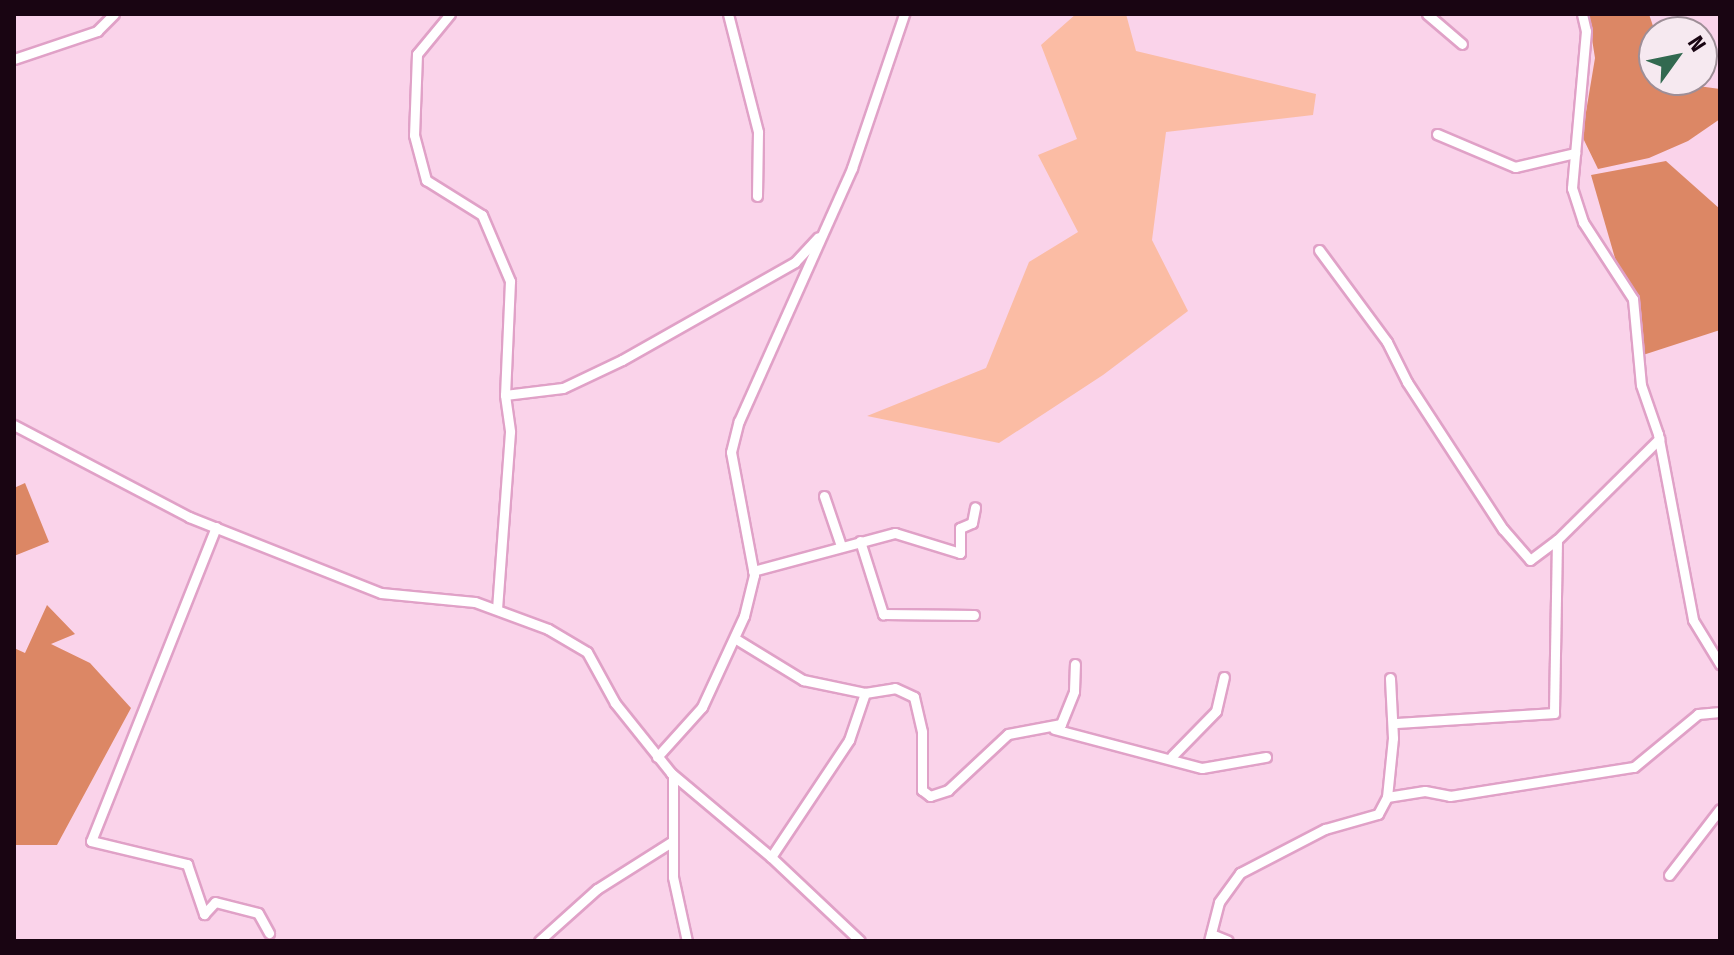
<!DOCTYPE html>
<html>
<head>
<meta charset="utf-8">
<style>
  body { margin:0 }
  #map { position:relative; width:1734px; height:955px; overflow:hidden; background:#fad3ea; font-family:"Fira Sans Condensed",sans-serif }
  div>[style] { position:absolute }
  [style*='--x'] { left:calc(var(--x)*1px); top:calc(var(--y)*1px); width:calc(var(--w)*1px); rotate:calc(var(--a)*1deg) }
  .green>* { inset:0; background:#fbbca4 }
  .forest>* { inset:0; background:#dc8765 }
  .roads { filter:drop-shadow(2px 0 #e0a1c7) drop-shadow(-2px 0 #e0a1c7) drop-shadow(0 2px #e0a1c7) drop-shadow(0 -2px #e0a1c7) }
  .minor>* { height:9px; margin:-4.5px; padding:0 4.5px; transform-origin:4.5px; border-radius:4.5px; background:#fff }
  span { translate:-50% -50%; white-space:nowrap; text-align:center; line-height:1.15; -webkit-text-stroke:7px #f6e9f0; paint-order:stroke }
  .frame { position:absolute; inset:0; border:16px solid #190512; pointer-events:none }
  .north { position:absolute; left:1638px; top:16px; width:80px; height:80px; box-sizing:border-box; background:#f6e9f0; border:2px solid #9e8e97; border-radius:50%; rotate:57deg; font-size:22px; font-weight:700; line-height:32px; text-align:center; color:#190512 }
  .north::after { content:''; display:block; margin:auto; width:28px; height:36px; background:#326950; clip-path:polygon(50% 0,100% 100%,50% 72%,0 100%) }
</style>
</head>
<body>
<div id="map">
  <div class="green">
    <div style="clip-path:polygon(1076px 14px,1126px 14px,1136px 51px,1316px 94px,1313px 115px,1166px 132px,1152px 240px,1188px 311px,1103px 375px,999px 443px,867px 416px,986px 368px,1029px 262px,1078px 232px,1038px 155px,1077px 139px,1041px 45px)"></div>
  </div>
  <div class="forest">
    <div style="clip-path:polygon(1588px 14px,1649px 14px,1655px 32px,1654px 80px,1720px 89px,1720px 119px,1688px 141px,1649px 158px,1598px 169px,1582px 136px,1595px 58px)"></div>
    <div style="clip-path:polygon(1666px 161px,1720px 209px,1720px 330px,1643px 355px,1591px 175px)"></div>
    <div style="clip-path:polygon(25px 483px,49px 542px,14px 556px,14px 488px)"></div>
    <div style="clip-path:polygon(47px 605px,75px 634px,51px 644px,90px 663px,131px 708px,57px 845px,14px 845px,14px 648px,25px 653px)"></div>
  </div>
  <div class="roads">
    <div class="minor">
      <div style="--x:450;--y:14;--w:52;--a:129.5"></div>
      <div style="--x:417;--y:54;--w:81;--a:92.1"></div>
      <div style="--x:414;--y:135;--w:47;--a:75.1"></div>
      <div style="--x:426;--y:180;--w:66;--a:32"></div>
      <div style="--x:482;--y:215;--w:72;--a:67"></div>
      <div style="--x:510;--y:281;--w:114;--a:92.5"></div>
      <div style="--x:505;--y:395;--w:37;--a:82"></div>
      <div style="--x:510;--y:432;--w:176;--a:94.2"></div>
      <div style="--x:728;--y:14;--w:122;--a:75.7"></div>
      <div style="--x:758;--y:132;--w:64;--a:90.9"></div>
      <div style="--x:1427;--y:14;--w:46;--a:40.6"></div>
      <div style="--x:1582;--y:14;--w:17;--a:77"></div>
      <div style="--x:1586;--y:31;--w:158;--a:95.1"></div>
      <div style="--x:1572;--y:188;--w:36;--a:72"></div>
      <div style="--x:1583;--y:222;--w:92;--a:57"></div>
      <div style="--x:1633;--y:299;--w:86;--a:84.7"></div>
      <div style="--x:1641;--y:385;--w:52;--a:70.9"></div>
      <div style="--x:1658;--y:434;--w:189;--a:79.3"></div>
      <div style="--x:1693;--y:620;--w:52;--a:58.5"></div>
      <div style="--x:14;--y:59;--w:88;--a:-18.6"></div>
      <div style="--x:97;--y:31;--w:24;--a:-45"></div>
      <div style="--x:1437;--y:134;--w:85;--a:22.9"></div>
      <div style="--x:1515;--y:167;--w:62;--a:-13.1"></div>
      <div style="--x:1319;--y:250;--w:114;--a:53.5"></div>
      <div style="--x:1387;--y:342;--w:45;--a:63.4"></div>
      <div style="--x:1407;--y:382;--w:176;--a:56.9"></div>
      <div style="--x:1503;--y:529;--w:41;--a:48.9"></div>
      <div style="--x:1530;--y:560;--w:34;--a:-37"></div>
      <div style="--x:1557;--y:540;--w:173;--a:91"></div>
      <div style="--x:1554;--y:713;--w:161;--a:176.4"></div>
      <div style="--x:505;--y:395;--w:58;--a:-6.9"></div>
      <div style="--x:563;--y:388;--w:65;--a:-25.4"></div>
      <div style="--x:622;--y:360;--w:199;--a:-29.5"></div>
      <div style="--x:795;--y:262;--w:34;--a:-47"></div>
      <div style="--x:14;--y:425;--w:198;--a:27.7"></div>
      <div style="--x:189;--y:517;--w:206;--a:21.6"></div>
      <div style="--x:381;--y:593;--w:94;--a:5.5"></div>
      <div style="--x:475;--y:602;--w:78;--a:20.3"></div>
      <div style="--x:548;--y:629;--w:45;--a:30.5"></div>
      <div style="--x:587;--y:652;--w:58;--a:61.2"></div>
      <div style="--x:615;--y:703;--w:90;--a:51.3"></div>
      <div style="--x:671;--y:773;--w:131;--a:40"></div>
      <div style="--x:771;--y:857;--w:122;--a:43.3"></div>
      <div style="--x:824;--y:496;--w:53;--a:71.2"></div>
      <div style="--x:216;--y:527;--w:338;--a:111.7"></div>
      <div style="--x:91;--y:841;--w:99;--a:13.5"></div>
      <div style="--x:187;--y:864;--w:53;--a:71.2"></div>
      <div style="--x:204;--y:914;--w:16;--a:-47"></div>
      <div style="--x:215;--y:902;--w:44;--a:14.3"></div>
      <div style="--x:258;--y:913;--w:23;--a:61"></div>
      <div style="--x:1557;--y:540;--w:144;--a:-44.7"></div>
      <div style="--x:860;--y:541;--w:77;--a:72.5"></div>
      <div style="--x:883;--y:614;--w:91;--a:0.6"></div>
      <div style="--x:753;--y:571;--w:147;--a:-15"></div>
      <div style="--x:895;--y:533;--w:68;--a:17.1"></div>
      <div style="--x:960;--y:553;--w:25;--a:-90"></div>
      <div style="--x:960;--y:528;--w:13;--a:-23"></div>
      <div style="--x:972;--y:523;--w:16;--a:-79"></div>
      <div style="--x:736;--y:639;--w:79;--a:31.5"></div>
      <div style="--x:803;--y:680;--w:63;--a:11.8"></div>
      <div style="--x:865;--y:693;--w:30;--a:-9"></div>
      <div style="--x:895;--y:688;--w:21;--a:25"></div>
      <div style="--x:914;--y:697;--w:36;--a:77"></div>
      <div style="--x:922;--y:732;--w:58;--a:90"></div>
      <div style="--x:922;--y:790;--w:10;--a:37"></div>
      <div style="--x:930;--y:796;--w:19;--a:-18"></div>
      <div style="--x:948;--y:790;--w:82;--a:-43"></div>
      <div style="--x:1008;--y:734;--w:54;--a:-10.7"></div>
      <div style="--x:1061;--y:724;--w:35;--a:-68"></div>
      <div style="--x:1074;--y:691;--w:27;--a:-88"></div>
      <div style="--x:1054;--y:729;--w:153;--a:14.8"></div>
      <div style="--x:1202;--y:768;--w:65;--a:-9.8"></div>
      <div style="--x:1172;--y:756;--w:63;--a:-45.6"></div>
      <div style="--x:1216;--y:711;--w:35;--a:-77"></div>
      <div style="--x:657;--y:757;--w:67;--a:-48"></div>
      <div style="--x:702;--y:707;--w:100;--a:-65.2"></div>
      <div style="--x:744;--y:616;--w:42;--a:-76.3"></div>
      <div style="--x:754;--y:575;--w:125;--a:-100.6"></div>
      <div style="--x:731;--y:452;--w:32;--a:-76"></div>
      <div style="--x:739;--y:421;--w:277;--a:-65.9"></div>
      <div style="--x:852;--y:168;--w:163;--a:-71.3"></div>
      <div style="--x:673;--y:776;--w:101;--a:90"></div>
      <div style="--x:673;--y:877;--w:66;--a:77.7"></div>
      <div style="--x:1387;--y:797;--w:38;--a:-9"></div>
      <div style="--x:1425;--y:791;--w:25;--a:11"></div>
      <div style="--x:1450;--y:796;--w:186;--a:-9"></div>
      <div style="--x:1634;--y:767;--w:83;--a:-39.6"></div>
      <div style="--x:1698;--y:714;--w:22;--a:-5"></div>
      <div style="--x:771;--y:857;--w:141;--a:-56.3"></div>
      <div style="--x:849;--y:740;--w:50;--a:-71.2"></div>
      <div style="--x:1669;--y:875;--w:83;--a:-52.3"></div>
      <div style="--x:1211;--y:934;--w:18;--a:22"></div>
      <div style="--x:539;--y:941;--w:78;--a:-41.9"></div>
      <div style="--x:597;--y:889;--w:90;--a:-32.3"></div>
      <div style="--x:1209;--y:941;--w:40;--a:-75.6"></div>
      <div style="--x:1219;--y:902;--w:36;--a:-54"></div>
      <div style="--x:1240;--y:873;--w:96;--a:-27.4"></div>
      <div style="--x:1325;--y:829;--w:55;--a:-15.8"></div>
      <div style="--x:1378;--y:814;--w:19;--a:-62"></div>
      <div style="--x:1387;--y:797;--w:59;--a:-84.2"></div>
      <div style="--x:1393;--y:738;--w:60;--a:-92.9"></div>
    </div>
  </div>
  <div class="frame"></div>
  <div class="north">N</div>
</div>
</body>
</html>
